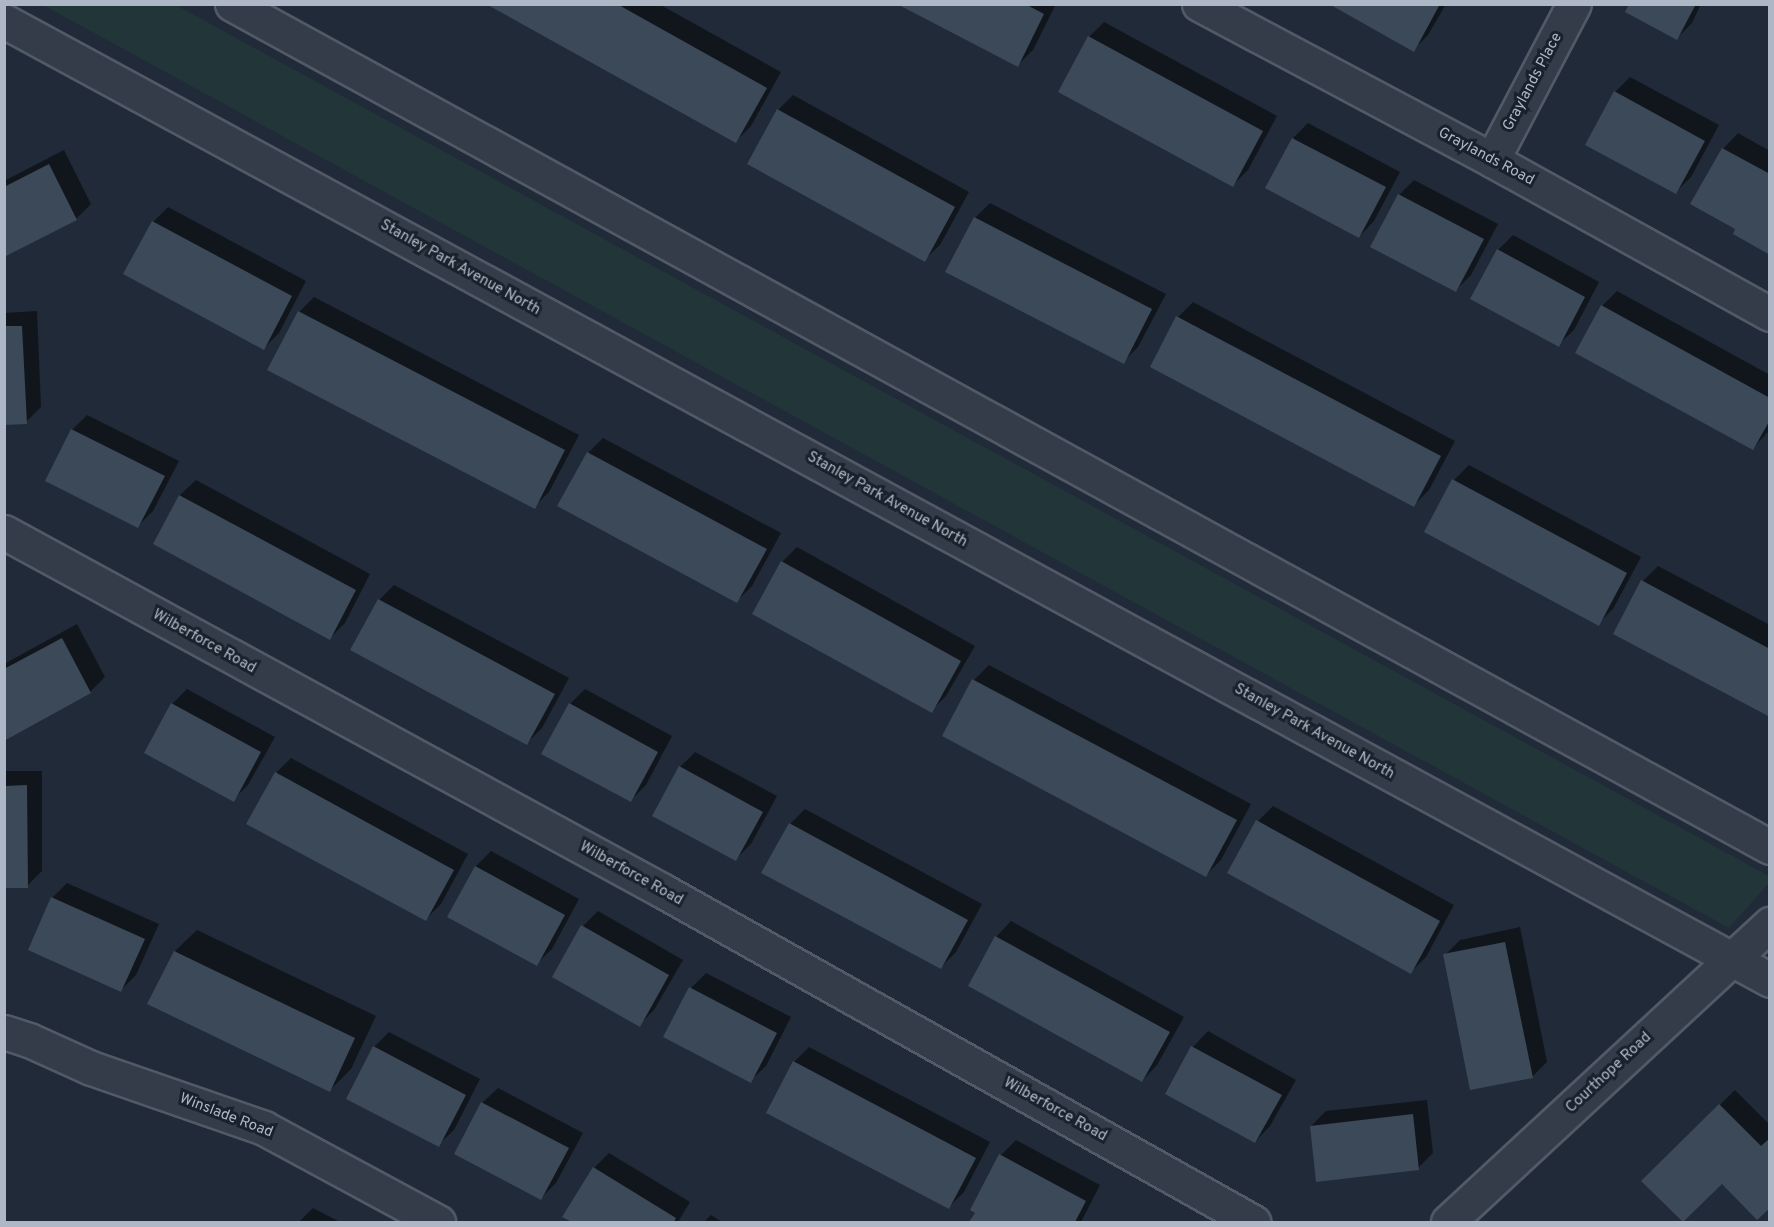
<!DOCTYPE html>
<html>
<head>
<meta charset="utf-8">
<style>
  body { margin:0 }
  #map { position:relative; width:1774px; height:1227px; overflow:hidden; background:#202a38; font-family:Overpass,sans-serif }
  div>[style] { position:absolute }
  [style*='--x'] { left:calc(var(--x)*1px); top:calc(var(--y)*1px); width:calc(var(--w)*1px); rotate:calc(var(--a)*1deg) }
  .green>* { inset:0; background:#223639 }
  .shadow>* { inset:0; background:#0007 }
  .building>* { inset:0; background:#3c4958 }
  .roads { filter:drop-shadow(2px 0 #515a66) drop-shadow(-2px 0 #515a66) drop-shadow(0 2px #515a66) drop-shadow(0 -2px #515a66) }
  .minor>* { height:33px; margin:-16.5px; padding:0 16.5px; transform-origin:16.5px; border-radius:16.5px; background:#333c48 }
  span { translate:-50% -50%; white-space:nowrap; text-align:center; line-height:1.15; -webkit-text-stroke:6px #19212c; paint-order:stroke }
  .street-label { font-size:15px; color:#aeb7c5 }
  .frame { position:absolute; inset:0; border:6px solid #aeb7c5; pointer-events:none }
</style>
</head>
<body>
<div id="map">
  <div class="green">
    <div style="clip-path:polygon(43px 5px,176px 5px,1769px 876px,1769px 883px,1729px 928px)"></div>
  </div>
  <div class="shadow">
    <div style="clip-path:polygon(489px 4px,659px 4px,781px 72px,751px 126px,736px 141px)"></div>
    <div style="clip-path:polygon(901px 4px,1056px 4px,1033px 50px,1018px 65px)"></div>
    <div style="clip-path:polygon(1332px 4px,1446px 4px,1428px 35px,1413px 50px)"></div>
    <div style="clip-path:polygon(1630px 4px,1701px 4px,1692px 23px,1677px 38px)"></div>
    <div style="clip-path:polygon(1104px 22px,1277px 116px,1248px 170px,1233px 185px,1089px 37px)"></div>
    <div style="clip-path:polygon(1630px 77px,1719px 125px,1691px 177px,1676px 192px,1615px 92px)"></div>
    <div style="clip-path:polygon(793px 95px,969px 192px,940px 245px,924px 260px,778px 110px)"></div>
    <div style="clip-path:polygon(1308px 123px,1400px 172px,1374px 221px,1359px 237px,1293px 138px)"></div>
    <div style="clip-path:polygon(1738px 133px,1770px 151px,1770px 254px,1737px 229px,1692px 203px,1723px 149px)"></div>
    <div style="clip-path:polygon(64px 150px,91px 204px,76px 219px,4px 255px,4px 181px)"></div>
    <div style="clip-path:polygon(1414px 180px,1498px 224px,1471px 275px,1456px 290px,1399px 195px)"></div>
    <div style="clip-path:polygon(990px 203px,1166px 294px,1138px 347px,1123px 362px,975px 218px)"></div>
    <div style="clip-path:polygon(168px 207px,306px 281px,279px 333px,264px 348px,153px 222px)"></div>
    <div style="clip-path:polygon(1513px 235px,1599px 282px,1574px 330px,1558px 345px,1498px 250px)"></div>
    <div style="clip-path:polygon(1617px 291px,1770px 375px,1770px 430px,1752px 449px,1602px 306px)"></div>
    <div style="clip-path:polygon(314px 297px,579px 435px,549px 492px,534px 507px,299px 312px)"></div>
    <div style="clip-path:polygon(1193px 302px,1455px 441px,1429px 490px,1414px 505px,1178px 317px)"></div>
    <div style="clip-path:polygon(37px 311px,41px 407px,26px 422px,4px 423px,4px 313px)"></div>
    <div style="clip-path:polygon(87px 415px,179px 461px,153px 511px,138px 526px,72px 430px)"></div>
    <div style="clip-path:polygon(603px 438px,781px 533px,752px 586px,737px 601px,588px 453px)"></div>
    <div style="clip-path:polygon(1469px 465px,1641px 557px,1613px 609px,1598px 624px,1454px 480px)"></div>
    <div style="clip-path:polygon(196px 480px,370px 574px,345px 623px,330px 638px,155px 544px,180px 495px)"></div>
    <div style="clip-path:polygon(797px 547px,975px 646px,946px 696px,931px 711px,782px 562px)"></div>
    <div style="clip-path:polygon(1658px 566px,1770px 625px,1770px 716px,1615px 633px,1643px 581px)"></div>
    <div style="clip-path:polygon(394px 585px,569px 678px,542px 728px,527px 743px,379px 600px)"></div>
    <div style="clip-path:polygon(77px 624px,105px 677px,90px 692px,4px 739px,4px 664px)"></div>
    <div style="clip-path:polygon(989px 665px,1251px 804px,1221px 860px,1206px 875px,944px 735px,974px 680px)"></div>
    <div style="clip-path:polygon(187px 689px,275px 737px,248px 785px,233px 800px,172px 704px)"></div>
    <div style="clip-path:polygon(585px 689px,672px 736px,646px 785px,631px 800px,570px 704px)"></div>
    <div style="clip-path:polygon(695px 752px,777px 796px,751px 844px,736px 859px,680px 767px)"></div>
    <div style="clip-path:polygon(291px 758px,468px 854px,441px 904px,426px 919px,276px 773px)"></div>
    <div style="clip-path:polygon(4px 771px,42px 771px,42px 871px,27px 886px,4px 887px)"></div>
    <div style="clip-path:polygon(1273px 806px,1454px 905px,1426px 957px,1411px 972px,1258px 821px)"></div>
    <div style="clip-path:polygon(805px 809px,982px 904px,956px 952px,941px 967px,790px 824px)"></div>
    <div style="clip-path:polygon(491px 851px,579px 899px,552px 949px,536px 964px,449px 916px,476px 866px)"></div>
    <div style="clip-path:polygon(67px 883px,159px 924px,136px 975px,121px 990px,52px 898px)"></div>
    <div style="clip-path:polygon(598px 911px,683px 960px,654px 1010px,639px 1025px,583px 926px)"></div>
    <div style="clip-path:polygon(1011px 921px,1184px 1017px,1157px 1065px,1142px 1081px,970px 985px,996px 937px)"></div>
    <div style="clip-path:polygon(1520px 927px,1547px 1062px,1532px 1077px,1445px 955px,1460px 940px)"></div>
    <div style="clip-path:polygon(197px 930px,376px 1016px,351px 1069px,329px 1091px,175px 951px)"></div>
    <div style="clip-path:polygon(706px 973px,791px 1017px,766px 1066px,750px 1081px,691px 988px)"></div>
    <div style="clip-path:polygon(1208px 1031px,1296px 1080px,1270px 1126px,1255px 1142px,1167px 1094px,1193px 1047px)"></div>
    <div style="clip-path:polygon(389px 1032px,480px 1079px,454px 1130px,438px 1145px,374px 1047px)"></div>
    <div style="clip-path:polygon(809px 1047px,990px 1142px,964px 1192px,949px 1207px,794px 1062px)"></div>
    <div style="clip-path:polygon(498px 1088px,583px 1133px,556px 1183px,541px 1198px,456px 1153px,482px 1103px)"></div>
    <div style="clip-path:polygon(1735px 1090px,1770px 1125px,1770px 1206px,1722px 1182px,1643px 1181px)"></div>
    <div style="clip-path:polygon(1427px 1100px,1433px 1153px,1418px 1168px,1311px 1126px,1326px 1111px)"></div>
    <div style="clip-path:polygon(1016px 1140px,1100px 1185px,1081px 1222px,971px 1222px,977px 1213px,972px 1209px,1001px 1155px)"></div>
    <div style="clip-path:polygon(609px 1153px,690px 1202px,678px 1222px,575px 1222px,564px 1216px,594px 1168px)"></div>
    <div style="clip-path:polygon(313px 1208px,340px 1222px,299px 1222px)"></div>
    <div style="clip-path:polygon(711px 1215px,722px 1222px,704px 1222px)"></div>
  </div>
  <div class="building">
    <div style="clip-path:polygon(486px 4px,617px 4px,767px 88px,736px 143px)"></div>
    <div style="clip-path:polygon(897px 4px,1025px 4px,1044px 14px,1018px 67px)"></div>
    <div style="clip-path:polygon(1329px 4px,1440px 4px,1414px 52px)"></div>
    <div style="clip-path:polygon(1629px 4px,1696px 4px,1677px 40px,1625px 12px)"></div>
    <div style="clip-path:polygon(1088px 36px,1263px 131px,1233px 187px,1058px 92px)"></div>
    <div style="clip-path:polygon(1614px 91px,1705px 141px,1676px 194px,1585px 145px)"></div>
    <div style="clip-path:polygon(777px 109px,955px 207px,925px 262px,747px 164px)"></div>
    <div style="clip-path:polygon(1292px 138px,1386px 187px,1359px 238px,1265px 188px)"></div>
    <div style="clip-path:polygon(1722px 148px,1770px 174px,1770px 255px,1733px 234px,1735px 229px,1690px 204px)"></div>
    <div style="clip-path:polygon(49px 164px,77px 220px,4px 257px,4px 187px)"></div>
    <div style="clip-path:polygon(1398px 194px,1484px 239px,1456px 292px,1370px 247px)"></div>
    <div style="clip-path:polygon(974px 217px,1152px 309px,1124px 364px,945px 272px)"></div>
    <div style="clip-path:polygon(152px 221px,292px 296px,264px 350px,123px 274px)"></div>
    <div style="clip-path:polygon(1497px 249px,1585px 297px,1559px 347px,1470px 299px)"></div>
    <div style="clip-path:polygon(1601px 305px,1770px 398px,1770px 420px,1753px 450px,1575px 353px)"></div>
    <div style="clip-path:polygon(298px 311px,565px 450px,535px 509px,267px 370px)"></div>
    <div style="clip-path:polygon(1176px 316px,1441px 456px,1414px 507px,1150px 367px)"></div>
    <div style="clip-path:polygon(4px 326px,22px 326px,27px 424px,4px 425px)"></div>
    <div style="clip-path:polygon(71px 429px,165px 476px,138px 528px,45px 481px)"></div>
    <div style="clip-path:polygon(587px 452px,767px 549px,737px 603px,557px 506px)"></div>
    <div style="clip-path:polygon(1452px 479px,1627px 573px,1599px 626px,1424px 532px)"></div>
    <div style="clip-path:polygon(179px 495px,356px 590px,330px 640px,153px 544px)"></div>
    <div style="clip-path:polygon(781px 561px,961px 661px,932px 713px,752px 614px)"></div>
    <div style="clip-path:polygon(1641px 580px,1770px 649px,1770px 717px,1613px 634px)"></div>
    <div style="clip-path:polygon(378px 599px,555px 694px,527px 745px,350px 650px)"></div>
    <div style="clip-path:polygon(62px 638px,91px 693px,4px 741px,4px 669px)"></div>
    <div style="clip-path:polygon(972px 679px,1237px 820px,1206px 877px,942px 736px)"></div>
    <div style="clip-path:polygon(171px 703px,261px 752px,234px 802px,144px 753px)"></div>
    <div style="clip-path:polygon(569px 703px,658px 752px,631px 802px,541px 754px)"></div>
    <div style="clip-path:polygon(679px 766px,763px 812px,736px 861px,652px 816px)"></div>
    <div style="clip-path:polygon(275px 772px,454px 870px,426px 921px,246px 824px)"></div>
    <div style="clip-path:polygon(27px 785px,28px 888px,4px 888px,4px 786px)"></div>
    <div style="clip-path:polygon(1256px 820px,1440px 921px,1411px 974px,1227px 873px)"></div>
    <div style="clip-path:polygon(789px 823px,968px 920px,941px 969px,761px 873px)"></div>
    <div style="clip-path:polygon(475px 866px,565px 915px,537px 966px,447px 917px)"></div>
    <div style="clip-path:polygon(51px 897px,145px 939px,121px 992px,28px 950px)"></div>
    <div style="clip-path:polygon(581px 925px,669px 975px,640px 1027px,552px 977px)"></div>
    <div style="clip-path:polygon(995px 936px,1170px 1032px,1142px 1082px,968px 986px)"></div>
    <div style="clip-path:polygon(1505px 942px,1533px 1078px,1470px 1090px,1443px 954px)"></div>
    <div style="clip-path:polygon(174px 951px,355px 1038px,330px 1092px,147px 1004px)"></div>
    <div style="clip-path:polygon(689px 987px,777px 1033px,751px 1083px,663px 1037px)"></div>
    <div style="clip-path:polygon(373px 1046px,466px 1095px,439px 1147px,346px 1099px)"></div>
    <div style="clip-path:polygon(1191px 1046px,1282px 1095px,1255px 1143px,1165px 1094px)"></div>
    <div style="clip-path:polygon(793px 1061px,976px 1158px,949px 1209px,766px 1113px)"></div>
    <div style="clip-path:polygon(481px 1102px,569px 1148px,541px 1200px,454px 1154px)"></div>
    <div style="clip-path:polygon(1719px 1104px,1761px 1146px,1770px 1138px,1770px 1208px,1757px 1220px,1722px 1184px,1683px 1222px,1641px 1181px)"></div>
    <div style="clip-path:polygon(1413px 1114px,1419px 1170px,1316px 1182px,1310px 1126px)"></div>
    <div style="clip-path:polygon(999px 1154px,1086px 1201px,1075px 1222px,969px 1222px,975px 1213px,970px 1210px)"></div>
    <div style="clip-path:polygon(593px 1167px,676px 1218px,674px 1222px,572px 1222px,562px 1217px)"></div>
  </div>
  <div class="roads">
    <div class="minor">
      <div style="--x:232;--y:4;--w:1754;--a:28.73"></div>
      <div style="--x:1199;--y:4;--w:332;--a:28"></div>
      <div style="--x:1492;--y:160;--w:318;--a:29"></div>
      <div style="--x:4;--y:21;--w:2010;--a:28.5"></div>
      <div style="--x:1492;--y:160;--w:176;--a:-62.3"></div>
      <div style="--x:4;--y:532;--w:750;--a:28.58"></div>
      <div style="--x:663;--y:891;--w:677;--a:29.29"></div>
      <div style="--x:4;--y:1032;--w:26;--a:18"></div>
      <div style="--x:29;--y:1040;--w:68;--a:24.3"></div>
      <div style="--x:91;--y:1068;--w:183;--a:19.1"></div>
      <div style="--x:264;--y:1128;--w:198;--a:28.4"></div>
      <div style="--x:1448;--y:1222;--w:439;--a:-42.8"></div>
    </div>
  </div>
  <div class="street-label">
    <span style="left:1533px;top:82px;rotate:-62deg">Graylands Place</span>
    <span style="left:1486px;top:157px;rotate:28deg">Graylands Road</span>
    <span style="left:460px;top:268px;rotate:29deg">Stanley Park Avenue North</span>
    <span style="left:887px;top:500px;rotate:29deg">Stanley Park Avenue North</span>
    <span style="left:204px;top:642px;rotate:29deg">Wilberforce Road</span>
    <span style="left:1314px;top:732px;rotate:29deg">Stanley Park Avenue North</span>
    <span style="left:631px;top:874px;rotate:29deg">Wilberforce Road</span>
    <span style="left:1609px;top:1073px;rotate:-43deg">Courthope Road</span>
    <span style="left:1055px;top:1110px;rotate:29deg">Wilberforce Road</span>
    <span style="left:226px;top:1116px;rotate:21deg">Winslade Road</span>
  </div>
  <div class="frame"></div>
</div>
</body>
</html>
